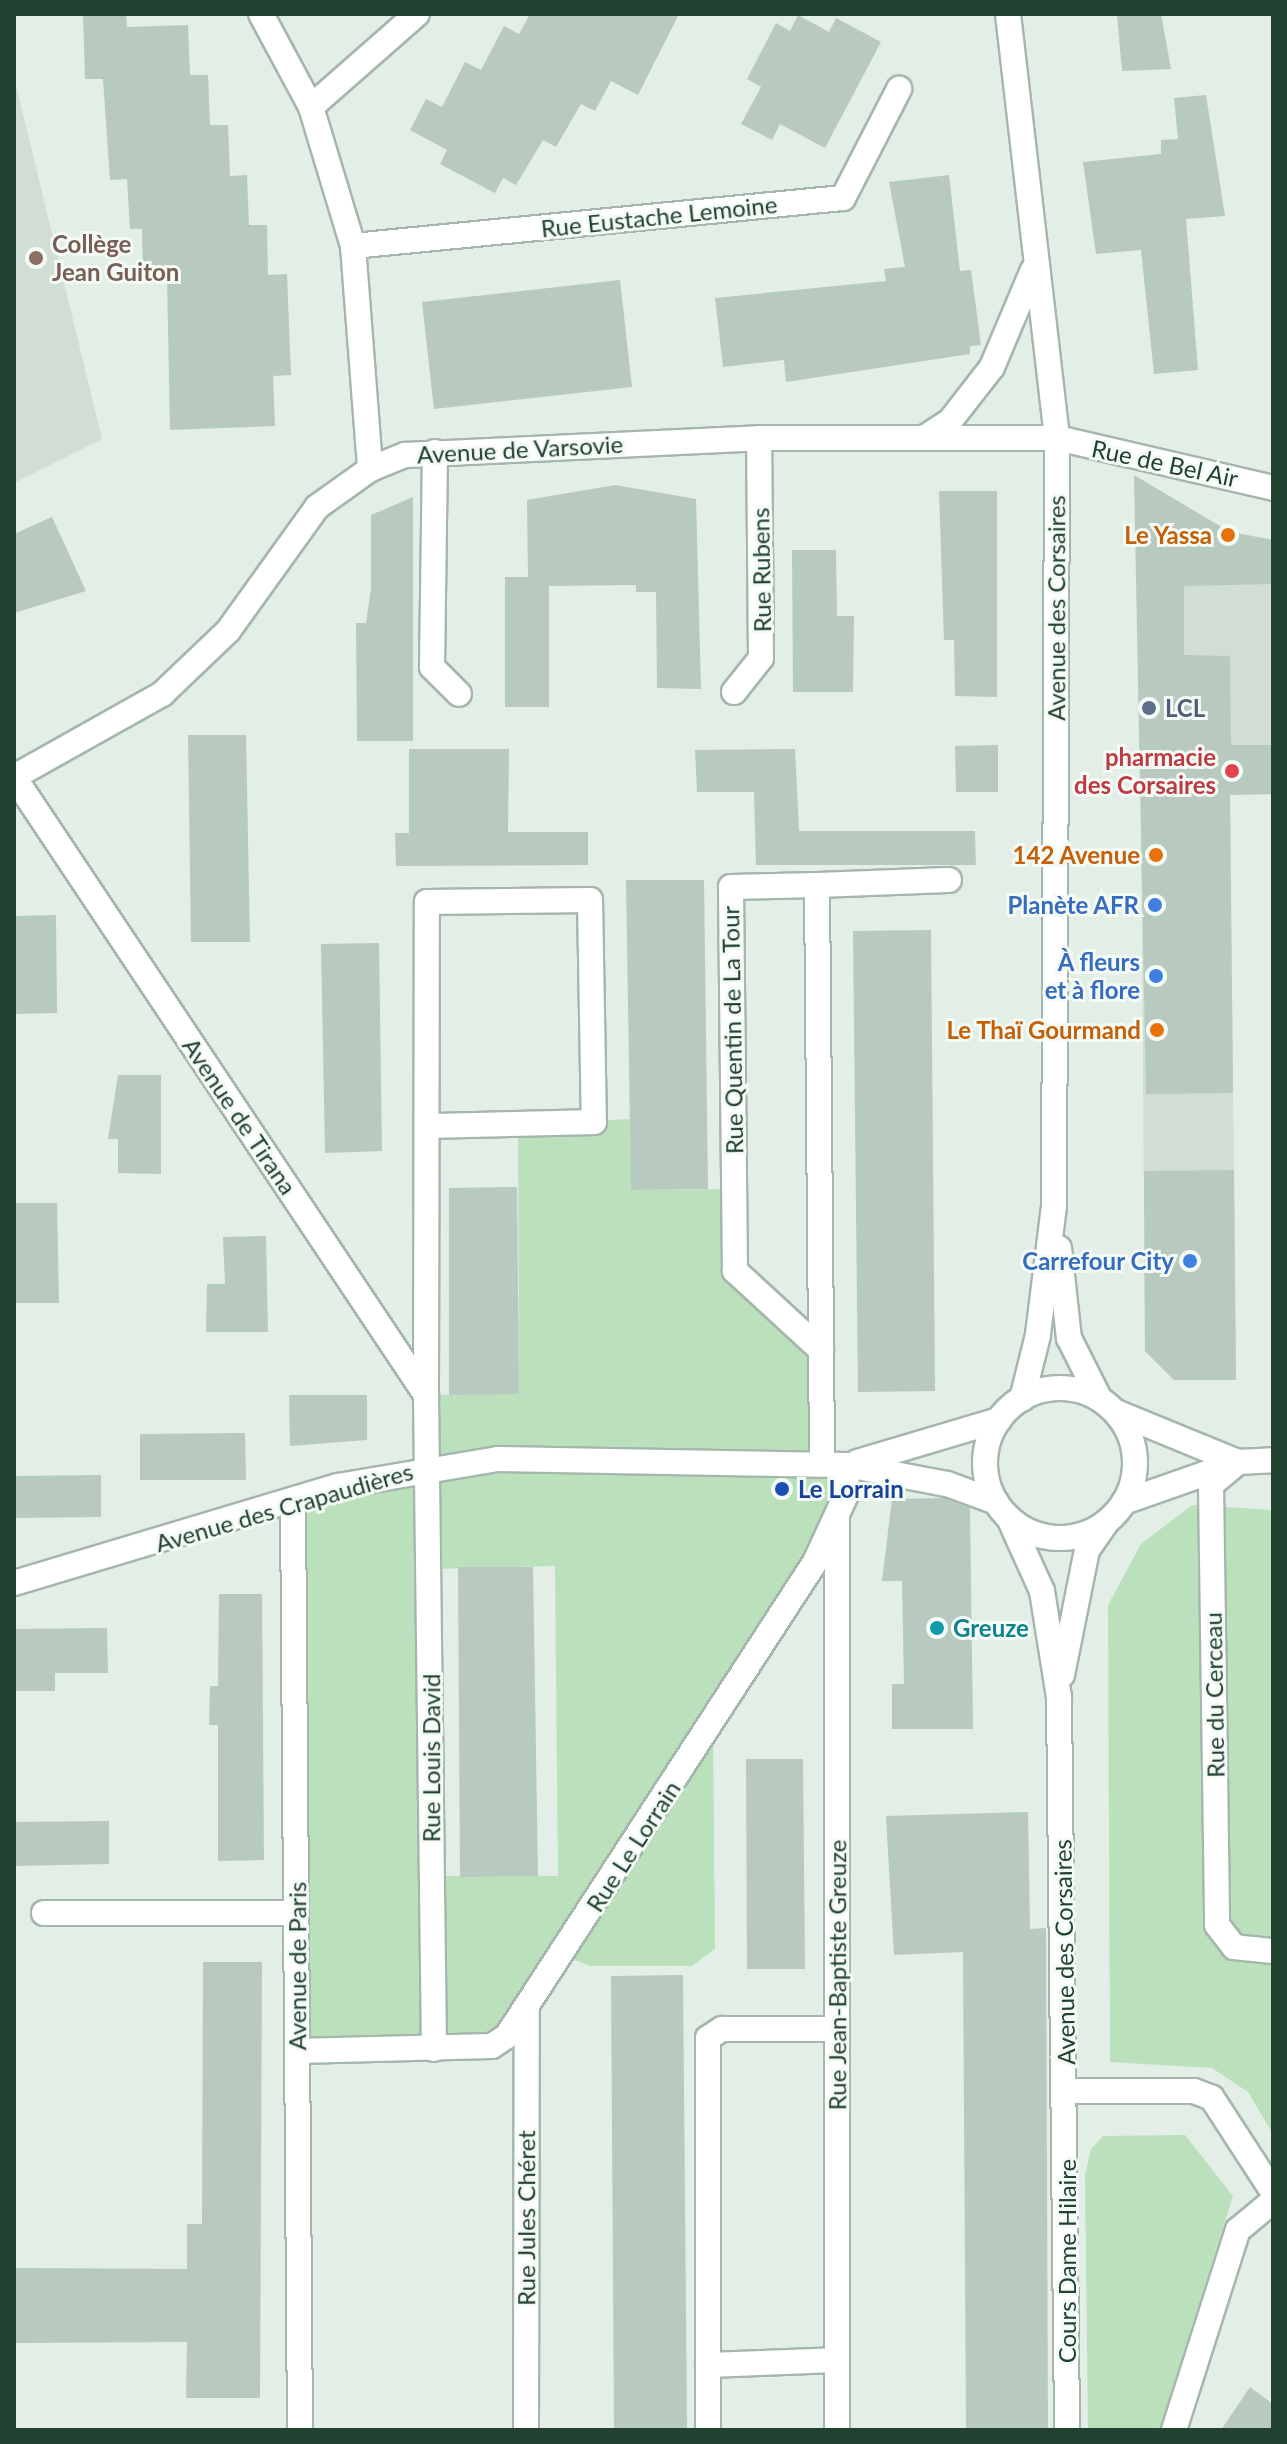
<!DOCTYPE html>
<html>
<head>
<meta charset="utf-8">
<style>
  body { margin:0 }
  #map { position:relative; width:1287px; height:2444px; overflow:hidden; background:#e3eee6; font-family:Lato,sans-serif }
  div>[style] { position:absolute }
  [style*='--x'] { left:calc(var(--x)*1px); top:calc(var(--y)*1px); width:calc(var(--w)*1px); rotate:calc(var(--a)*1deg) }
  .built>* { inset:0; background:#d1ded5 }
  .green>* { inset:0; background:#bae1bc }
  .building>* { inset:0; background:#b8c9bf }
  .roads { filter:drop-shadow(2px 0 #a5b7ac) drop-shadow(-2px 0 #a5b7ac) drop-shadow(0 2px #a5b7ac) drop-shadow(0 -2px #a5b7ac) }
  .street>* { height:24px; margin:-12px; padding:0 12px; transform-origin:12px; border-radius:12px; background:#fff }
  .secondary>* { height:24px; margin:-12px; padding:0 12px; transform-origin:12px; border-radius:12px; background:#fff }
  .secondary>.ring { margin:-12px; padding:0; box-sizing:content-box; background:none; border:24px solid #fff; border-radius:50% }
  .dots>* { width:22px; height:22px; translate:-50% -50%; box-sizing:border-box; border:4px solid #f4faf5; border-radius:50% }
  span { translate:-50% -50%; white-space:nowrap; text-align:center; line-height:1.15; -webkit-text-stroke:6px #f4faf5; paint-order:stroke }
  .street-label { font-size:24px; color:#214131 }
  .education-label { font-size:24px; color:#785e54; font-weight:700 }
  .left { translate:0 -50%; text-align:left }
  .food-label { font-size:24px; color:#c56008; font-weight:700 }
  .right { translate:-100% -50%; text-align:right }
  .service-label { font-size:24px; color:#4e5e75; font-weight:700 }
  .health-label { font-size:24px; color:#be3a42; font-weight:700 }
  .shop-label { font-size:24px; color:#366cbe; font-weight:700 }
  .transit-label { font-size:24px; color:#164399; font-weight:700 }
  .culture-label { font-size:24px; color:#0d838f; font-weight:700 }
  .frame { position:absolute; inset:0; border:16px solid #214131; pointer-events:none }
</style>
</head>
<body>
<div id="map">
  <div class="built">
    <div style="clip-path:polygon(14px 77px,102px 439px,14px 483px)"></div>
    <div style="clip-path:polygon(1139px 515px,1273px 540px,1273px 794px,1230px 795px,1236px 1380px,1174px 1380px,1145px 1351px)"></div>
  </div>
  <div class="green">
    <div style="clip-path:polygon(evenodd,630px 1119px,632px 1190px,734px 1189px,735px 1271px,821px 1350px,822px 1463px,847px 1465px,846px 1495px,713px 1724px,715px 1949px,692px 1966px,591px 1966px,560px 1955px,507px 2036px,297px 2051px,293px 1502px,429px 1466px,426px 1395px,519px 1394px,518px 1125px,630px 1119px,555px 1566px,558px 1876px,432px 1876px,430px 1569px,555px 1566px)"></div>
    <div style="clip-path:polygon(1192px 1505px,1273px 1510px,1273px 2134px,1248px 2092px,1212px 2068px,1110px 2062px,1108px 1605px,1141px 1544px)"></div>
    <div style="clip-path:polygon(1185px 2135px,1233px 2196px,1159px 2430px,1088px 2430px,1085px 2175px,1091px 2149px,1103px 2136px)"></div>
  </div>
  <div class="building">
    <div style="clip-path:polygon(83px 14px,126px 14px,127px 27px,188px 25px,190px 75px,208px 75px,210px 125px,228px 125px,230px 176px,247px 175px,249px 225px,267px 225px,268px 275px,287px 274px,291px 375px,273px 376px,275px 426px,170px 430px,167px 278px,143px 279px,142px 229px,130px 229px,127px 179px,110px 180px,103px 79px,85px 79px)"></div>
    <div style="clip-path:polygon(530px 14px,679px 14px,638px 95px,611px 81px,595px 111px,581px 104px,556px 147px,543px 140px,516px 185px,503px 178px,495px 193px,440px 164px,447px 150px,410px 130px,426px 99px,442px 107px,465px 62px,481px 70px,504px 26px,519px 34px)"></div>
    <div style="clip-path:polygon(1117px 14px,1161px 14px,1171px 69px,1122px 71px)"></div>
    <div style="clip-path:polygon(798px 15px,829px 32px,836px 18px,881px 42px,825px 148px,780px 124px,772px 140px,741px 124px,761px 87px,747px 79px,776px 23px,790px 31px)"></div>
    <div style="clip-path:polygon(1206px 95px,1225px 216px,1186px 219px,1198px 370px,1154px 374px,1141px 250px,1096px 254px,1083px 162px,1161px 154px,1161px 140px,1178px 139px,1174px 98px)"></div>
    <div style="clip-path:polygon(949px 175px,960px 271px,971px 270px,981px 345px,970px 346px,970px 354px,786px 382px,784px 360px,723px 367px,715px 298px,886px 281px,884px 269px,905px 267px,889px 182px)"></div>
    <div style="clip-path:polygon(620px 280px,632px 387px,434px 409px,422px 302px)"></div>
    <div style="clip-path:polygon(1134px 475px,1230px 532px,1273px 540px,1273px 584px,1184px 586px,1184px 655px,1230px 656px,1231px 745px,1273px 745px,1273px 794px,1230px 795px,1233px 1093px,1146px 1094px)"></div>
    <div style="clip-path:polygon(615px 485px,696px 499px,701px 689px,657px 688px,656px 592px,636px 592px,636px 585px,549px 586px,549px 707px,505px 707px,505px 577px,528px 577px,527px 500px)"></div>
    <div style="clip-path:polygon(939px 491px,997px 491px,997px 697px,955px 696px,954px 640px,944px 640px)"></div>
    <div style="clip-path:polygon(413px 497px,413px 741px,357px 741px,356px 623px,366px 623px,371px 589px,371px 515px)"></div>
    <div style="clip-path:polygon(52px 517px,86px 591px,14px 613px,14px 534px)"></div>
    <div style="clip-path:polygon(792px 550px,836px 550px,837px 616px,854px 616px,853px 692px,793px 692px)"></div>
    <div style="clip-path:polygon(188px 735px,246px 735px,250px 942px,191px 942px)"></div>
    <div style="clip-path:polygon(998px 745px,998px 792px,956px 792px,955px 746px)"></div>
    <div style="clip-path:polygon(409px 749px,509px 749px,508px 832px,588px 832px,588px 865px,396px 866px,395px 833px,409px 833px)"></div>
    <div style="clip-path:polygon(795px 749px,799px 831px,975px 831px,976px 865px,756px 865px,754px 792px,697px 792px,695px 750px)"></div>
    <div style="clip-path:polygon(626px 880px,704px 880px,708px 1189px,631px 1190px)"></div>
    <div style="clip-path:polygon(56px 915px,57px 1013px,14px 1014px,15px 916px)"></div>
    <div style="clip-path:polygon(931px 930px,935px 1391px,858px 1392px,853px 931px)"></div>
    <div style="clip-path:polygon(379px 943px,382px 1151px,325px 1153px,321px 944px)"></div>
    <div style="clip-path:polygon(118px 1075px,161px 1075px,161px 1174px,118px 1173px,118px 1139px,108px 1139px)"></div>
    <div style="clip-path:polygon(1234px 1170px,1236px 1380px,1174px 1380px,1145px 1351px,1144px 1171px)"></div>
    <div style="clip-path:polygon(517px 1187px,519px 1394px,449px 1395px,449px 1188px)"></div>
    <div style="clip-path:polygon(15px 1203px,57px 1203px,59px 1303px,16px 1303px)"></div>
    <div style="clip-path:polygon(266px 1236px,268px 1332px,206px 1332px,207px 1284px,225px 1284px,223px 1237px)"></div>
    <div style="clip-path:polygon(289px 1395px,367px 1395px,367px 1440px,290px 1446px)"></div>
    <div style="clip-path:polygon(245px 1433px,246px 1480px,140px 1480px,140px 1434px)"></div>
    <div style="clip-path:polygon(101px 1475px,101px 1517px,14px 1518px,14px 1476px)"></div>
    <div style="clip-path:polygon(943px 1498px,970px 1508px,973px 1729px,892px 1729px,892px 1684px,904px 1684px,902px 1581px,882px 1581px,892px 1499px)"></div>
    <div style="clip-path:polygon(458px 1567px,533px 1567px,538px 1876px,460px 1877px)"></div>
    <div style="clip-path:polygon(219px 1594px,262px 1594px,264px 1860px,218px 1861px,218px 1725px,209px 1725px,210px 1686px,218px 1686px)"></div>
    <div style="clip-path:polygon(107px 1628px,108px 1673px,55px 1673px,55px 1691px,14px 1691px,14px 1629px)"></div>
    <div style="clip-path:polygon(746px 1759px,803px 1759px,805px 1969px,747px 1969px)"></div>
    <div style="clip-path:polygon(1028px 1812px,1030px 1929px,1046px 1928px,1048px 2430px,966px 2430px,963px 1952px,894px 1955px,886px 1816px)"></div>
    <div style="clip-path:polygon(109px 1821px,109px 1864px,14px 1866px,14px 1822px)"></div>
    <div style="clip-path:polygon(203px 1962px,262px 1962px,260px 2398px,186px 2398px,187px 2342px,14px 2343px,14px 2268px,187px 2269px,187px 2224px,202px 2224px)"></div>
    <div style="clip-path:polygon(683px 1975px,687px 2430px,614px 2430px,611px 1976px)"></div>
    <div style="clip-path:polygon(1250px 2387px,1273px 2404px,1273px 2430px,1221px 2430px)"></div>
  </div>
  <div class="roads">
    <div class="street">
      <div style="--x:261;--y:14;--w:106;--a:61.7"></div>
      <div style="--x:311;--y:107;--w:145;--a:73.2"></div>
      <div style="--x:353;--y:246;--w:224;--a:85.6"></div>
      <div style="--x:311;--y:107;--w:141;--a:-41.3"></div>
      <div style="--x:353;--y:246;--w:492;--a:-5.6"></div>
      <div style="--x:843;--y:198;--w:123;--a:-62.8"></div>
      <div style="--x:927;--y:436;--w:27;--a:-33"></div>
      <div style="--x:950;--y:421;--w:68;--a:-52.1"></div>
      <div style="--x:992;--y:367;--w:105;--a:-67.1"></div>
      <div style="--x:435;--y:452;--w:215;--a:90.8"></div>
      <div style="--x:432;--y:667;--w:38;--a:45"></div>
      <div style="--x:734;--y:692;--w:43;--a:-51.5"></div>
      <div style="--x:761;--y:658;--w:220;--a:-90.5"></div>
      <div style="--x:14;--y:777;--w:743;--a:56.31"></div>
      <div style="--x:426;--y:1395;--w:654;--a:89.3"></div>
      <div style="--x:14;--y:777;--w:170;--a:-29.3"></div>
      <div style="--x:162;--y:694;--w:91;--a:-43.7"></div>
      <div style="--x:228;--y:631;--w:153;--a:-54.3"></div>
      <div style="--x:317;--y:507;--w:65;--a:-35.6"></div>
      <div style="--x:370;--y:469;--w:38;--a:-22"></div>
      <div style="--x:405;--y:455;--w:354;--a:-2.7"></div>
      <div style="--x:759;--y:438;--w:298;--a:0"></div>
      <div style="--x:817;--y:885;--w:132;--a:-2.2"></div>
      <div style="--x:821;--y:1350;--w:117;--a:-137.4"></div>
      <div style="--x:735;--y:1271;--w:384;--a:-90.6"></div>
      <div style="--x:731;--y:887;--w:86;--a:-1.3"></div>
      <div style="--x:817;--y:885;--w:578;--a:89.5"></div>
      <div style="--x:426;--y:1395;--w:493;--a:-89.9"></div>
      <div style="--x:427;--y:902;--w:163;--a:-0.7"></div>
      <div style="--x:590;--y:900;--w:222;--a:89"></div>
      <div style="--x:594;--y:1122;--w:167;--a:178.6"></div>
      <div style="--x:1116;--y:1412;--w:132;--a:22.3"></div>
      <div style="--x:1238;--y:1462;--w:35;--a:140"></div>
      <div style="--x:1211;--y:1485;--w:440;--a:89.2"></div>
      <div style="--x:1217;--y:1925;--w:28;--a:52"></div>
      <div style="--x:1234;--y:1947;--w:39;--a:6"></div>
      <div style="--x:293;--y:1502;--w:928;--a:89.57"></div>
      <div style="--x:1124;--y:1502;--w:121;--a:-19.3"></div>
      <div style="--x:1238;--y:1462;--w:35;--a:-3"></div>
      <div style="--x:837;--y:1520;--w:910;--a:90"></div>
      <div style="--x:44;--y:1913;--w:252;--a:0"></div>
      <div style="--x:297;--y:2051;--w:195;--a:-1.5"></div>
      <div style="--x:492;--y:2046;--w:18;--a:-34"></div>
      <div style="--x:507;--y:2036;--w:565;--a:-56.98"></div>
      <div style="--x:815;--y:1562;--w:74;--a:-65.2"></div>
      <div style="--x:846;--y:1495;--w:30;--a:-88"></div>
      <div style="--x:708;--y:2365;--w:128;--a:-2.2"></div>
      <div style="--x:526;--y:2430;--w:423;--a:-89.9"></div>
      <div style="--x:708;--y:2430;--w:392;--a:-90"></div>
      <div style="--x:708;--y:2038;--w:17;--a:-33"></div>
      <div style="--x:722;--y:2029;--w:115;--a:0"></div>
      <div style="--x:1174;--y:2430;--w:210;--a:-72.3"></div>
      <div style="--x:1238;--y:2230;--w:45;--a:-39.6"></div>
    </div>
    <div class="secondary">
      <div style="--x:1008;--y:14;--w:427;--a:83.4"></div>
      <div style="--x:1057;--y:438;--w:768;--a:90.22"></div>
      <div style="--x:1054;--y:1206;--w:130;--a:97.1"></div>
      <div style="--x:1038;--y:1335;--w:66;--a:104"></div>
      <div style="--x:1057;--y:438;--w:222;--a:13"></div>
      <div style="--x:1059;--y:1248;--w:91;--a:83.7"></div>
      <div style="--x:1069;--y:1338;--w:67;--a:63.4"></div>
      <div class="ring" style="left:985px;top:1388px;width:126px;height:126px"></div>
      <div style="--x:857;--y:1462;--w:148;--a:-16.5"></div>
      <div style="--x:1009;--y:1518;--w:80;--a:65.7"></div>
      <div style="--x:1042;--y:1591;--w:107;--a:80.9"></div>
      <div style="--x:1059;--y:1697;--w:733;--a:89.37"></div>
      <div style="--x:14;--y:1583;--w:338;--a:-16.7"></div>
      <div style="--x:338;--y:1486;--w:162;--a:-9.6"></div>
      <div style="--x:498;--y:1459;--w:349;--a:1"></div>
      <div style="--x:847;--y:1465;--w:102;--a:10.8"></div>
      <div style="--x:947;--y:1484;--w:52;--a:20.2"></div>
      <div style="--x:1062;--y:1675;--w:127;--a:-78.7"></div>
      <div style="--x:1087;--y:1550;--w:32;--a:-55"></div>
      <div style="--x:1067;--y:2091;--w:127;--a:0"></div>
      <div style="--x:1194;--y:2091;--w:19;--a:21"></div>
      <div style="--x:1212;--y:2098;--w:112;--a:57"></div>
    </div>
  </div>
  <div class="dots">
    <div style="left:36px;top:258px;background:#8d6e63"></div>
    <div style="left:1228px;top:535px;background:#e8710a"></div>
    <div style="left:1149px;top:708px;background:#5c6f8a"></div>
    <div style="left:1232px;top:771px;background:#e0444e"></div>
    <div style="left:1156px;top:855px;background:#e8710a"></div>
    <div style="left:1155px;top:905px;background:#3f7fe0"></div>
    <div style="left:1156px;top:976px;background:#3f7fe0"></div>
    <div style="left:1157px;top:1030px;background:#e8710a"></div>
    <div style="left:1190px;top:1261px;background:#3f7fe0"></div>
    <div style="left:782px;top:1489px;background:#1a4fb4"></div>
    <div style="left:937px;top:1628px;background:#0f9aa8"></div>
  </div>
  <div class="street-label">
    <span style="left:659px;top:216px;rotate:-6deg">Rue Eustache Lemoine</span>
    <span style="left:520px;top:449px;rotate:-3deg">Avenue de Varsovie</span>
    <span style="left:1165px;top:463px;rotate:12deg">Rue de Bel Air</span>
    <span style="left:761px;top:570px;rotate:-91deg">Rue Rubens</span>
    <span style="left:1056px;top:608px;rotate:-90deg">Avenue des Corsaires</span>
    <span style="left:732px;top:1030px;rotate:-91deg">Rue Quentin de La Tour</span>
    <span style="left:240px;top:1116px;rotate:56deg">Avenue de Tirana</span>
    <span style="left:284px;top:1507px;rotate:-16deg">Avenue des Crapaudières</span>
    <span style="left:1214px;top:1695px;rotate:-91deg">Rue du Cerceau</span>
    <span style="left:431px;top:1758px;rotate:-90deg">Rue Louis David</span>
    <span style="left:633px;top:1846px;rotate:-57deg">Rue Le Lorrain</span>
    <span style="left:1064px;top:1952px;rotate:-91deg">Avenue des Corsaires</span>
    <span style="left:297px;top:1966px;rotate:-90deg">Avenue de Paris</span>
    <span style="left:837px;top:1975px;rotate:-90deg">Rue Jean-Baptiste Greuze</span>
    <span style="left:526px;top:2218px;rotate:-90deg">Rue Jules Chéret</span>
    <span style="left:1067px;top:2261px;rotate:-90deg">Cours Dame Hilaire</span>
  </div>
  <div class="education-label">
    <span class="left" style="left:52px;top:258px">Collège<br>Jean Guiton</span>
  </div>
  <div class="food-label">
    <span class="right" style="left:1212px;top:535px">Le Yassa</span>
    <span class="right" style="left:1140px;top:855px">142 Avenue</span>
    <span class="right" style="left:1141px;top:1030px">Le Thaï Gourmand</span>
  </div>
  <div class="service-label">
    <span class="left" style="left:1165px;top:708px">LCL</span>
  </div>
  <div class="health-label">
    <span class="right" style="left:1216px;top:771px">pharmacie<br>des Corsaires</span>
  </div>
  <div class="shop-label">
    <span class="right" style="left:1139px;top:905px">Planète AFR</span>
    <span class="right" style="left:1140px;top:976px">À fleurs<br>et à flore</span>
    <span class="right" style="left:1174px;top:1261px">Carrefour City</span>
  </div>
  <div class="transit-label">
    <span class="left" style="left:798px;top:1489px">Le Lorrain</span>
  </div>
  <div class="culture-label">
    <span class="left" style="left:953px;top:1628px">Greuze</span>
  </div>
  <div class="frame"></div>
</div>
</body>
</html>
